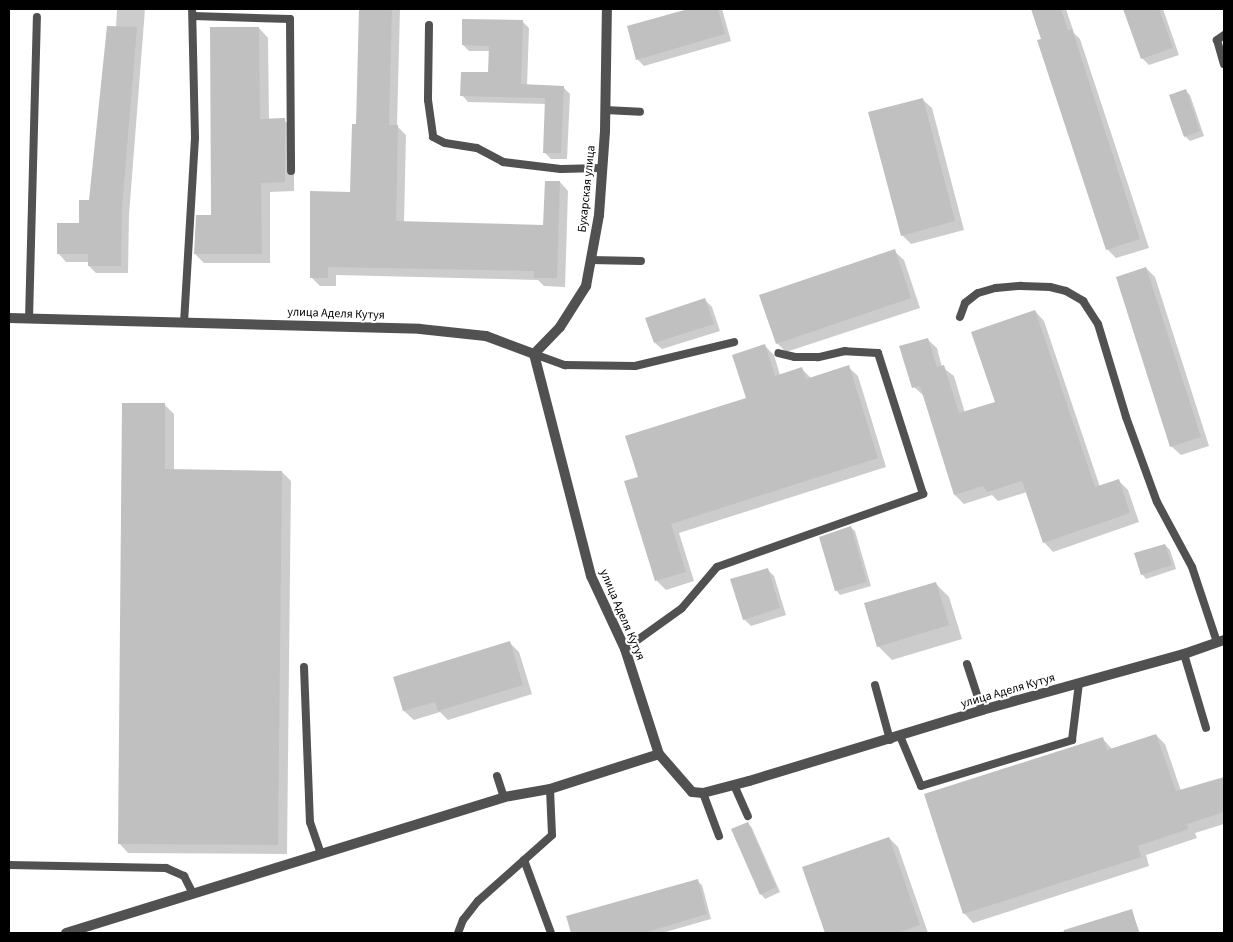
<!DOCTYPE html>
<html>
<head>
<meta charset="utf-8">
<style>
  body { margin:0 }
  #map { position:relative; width:1233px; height:942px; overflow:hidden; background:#fff; font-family:"Source Sans 3",sans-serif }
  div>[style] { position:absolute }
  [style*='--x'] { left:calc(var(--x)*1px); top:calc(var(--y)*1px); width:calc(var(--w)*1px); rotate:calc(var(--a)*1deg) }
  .shadow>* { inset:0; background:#0003 }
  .building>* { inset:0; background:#c0c0c0 }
  .service>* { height:8px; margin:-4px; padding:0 4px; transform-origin:4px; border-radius:4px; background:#515151 }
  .minor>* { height:10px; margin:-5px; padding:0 5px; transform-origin:5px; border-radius:5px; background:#515151 }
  span { translate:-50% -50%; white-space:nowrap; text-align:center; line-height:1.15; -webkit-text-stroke:4px #fff; paint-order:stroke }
  .street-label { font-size:12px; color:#000 }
  .frame { position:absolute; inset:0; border:10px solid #000; pointer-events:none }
</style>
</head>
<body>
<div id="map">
  <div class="shadow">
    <div style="clip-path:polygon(117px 9px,145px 9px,129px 215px,128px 273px,96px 273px,89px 266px,89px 262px,66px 262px,59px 254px,80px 224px,90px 202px,116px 27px)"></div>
    <div style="clip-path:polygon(360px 9px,400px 9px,397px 126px,406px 135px,404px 223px,544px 226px,560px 182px,568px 191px,565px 287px,544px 286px,538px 280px,336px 275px,336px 286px,320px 286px,311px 277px,351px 193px,357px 125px)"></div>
    <div style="clip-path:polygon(693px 9px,722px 9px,731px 41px,644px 66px,637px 59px,628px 27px)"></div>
    <div style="clip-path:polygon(1033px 9px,1066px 9px,1074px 33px,1080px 39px,1149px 248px,1116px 258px,1107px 249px)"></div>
    <div style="clip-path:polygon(1130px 9px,1163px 9px,1179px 55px,1149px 65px,1142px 58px,1125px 10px)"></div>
    <div style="clip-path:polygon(522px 21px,529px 28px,527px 86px,563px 87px,570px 94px,567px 159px,551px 159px,544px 152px,546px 104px,468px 102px,462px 95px,489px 74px,490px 51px,469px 51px,463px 45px)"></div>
    <div style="clip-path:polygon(259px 28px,268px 38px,269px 120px,284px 120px,294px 129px,294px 191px,270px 192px,270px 263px,204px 263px,195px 254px,212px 216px)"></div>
    <div style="clip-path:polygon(1185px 90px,1190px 95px,1204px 136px,1190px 141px,1185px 136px)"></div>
    <div style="clip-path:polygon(922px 99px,932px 108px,964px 230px,911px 244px,902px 235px)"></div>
    <div style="clip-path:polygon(894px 251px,904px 260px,920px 308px,786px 352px,777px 343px)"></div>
    <div style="clip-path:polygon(1146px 268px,1155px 277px,1209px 446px,1181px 455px,1171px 446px)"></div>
    <div style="clip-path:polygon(705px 300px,712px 307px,720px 331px,662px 349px,655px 343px)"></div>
    <div style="clip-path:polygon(1035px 311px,1044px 321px,1100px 487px,1119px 481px,1128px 490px,1139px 522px,1053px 552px,1044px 542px,1027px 492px,998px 501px,992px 495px,964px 504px,955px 495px,924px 396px,914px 387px,927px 339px,937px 348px,942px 367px,954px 376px,965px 413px,997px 403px)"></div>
    <div style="clip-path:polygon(765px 346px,774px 355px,780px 375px,801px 368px,811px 378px,848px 367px,858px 376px,886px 467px,679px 533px,694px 581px,666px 590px,657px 581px,626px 482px,640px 478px,747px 399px)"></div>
    <div style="clip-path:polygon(165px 405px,174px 414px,174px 471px,282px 472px,291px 481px,287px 854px,128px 853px,119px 843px)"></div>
    <div style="clip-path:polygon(850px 527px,855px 531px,871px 586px,840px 595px,836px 590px)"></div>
    <div style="clip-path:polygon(1165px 545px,1170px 550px,1176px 569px,1146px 579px,1142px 574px)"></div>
    <div style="clip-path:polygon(767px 569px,774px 576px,786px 615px,751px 626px,744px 619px)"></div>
    <div style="clip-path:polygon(935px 583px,949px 597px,962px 639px,892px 660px,878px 646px)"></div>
    <div style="clip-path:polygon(510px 643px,519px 652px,532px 694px,448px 720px,440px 712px,414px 720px,404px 711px,394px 678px)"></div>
    <div style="clip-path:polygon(1156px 735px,1165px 744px,1181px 791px,1224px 778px,1224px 824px,1195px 833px,1197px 838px,1146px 855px,1149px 866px,973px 923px,964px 913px,1102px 738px,1113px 750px)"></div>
    <div style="clip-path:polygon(748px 823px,752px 828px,780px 892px,765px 899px,761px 894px)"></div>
    <div style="clip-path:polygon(889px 838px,898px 847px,928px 933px,826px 933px,804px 867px)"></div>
    <div style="clip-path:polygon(697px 881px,702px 885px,711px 919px,662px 933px,572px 933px,567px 917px)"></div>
    <div style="clip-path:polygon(1131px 910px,1140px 933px,1058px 933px)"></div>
  </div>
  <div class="building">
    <div style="clip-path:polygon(359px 9px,392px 9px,389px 125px,398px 125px,396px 221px,543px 225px,545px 181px,560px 181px,557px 278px,534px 278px,534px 271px,328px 267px,328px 278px,310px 278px,310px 191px,350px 192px,352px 124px,356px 124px)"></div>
    <div style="clip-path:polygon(688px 9px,718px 9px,725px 34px,636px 60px,627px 26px)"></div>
    <div style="clip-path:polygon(1031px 9px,1061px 9px,1068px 30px,1072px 29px,1140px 239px,1106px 250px,1037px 40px,1041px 39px)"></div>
    <div style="clip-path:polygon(1123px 9px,1159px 9px,1173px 48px,1141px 59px)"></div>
    <div style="clip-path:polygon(462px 19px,523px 20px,521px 84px,564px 86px,561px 153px,543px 153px,545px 98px,460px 96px,461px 72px,488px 72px,489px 46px,462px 45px)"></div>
    <div style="clip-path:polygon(107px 26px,137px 27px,122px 207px,121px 266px,88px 266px,88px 254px,57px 254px,57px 223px,79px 223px,79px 200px,89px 200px)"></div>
    <div style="clip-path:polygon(210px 27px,259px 27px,260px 119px,285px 118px,285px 182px,261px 183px,262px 254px,194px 254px,196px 215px,211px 215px)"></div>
    <div style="clip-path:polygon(1186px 89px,1200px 131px,1184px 137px,1169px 95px)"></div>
    <div style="clip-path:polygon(923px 98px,955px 221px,901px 236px,868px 112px)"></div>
    <div style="clip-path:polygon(895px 249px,911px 298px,776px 344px,759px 295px)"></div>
    <div style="clip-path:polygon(1146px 267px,1201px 437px,1170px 447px,1116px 277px)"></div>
    <div style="clip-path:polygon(705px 298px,714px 324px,654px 343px,645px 318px)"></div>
    <div style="clip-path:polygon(1035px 310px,1095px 487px,1119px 479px,1130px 513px,1043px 543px,1022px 481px,987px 492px,983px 486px,954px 495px,920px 386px,912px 388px,899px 346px,928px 338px,937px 367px,944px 365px,959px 413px,995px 402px,971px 332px)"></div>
    <div style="clip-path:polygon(765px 344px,775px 376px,802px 367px,806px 379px,849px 365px,878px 458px,671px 524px,686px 572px,655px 581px,624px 481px,638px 477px,625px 436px,746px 398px,732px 355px)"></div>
    <div style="clip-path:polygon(122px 403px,165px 403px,165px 469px,282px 471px,278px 845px,118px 844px)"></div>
    <div style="clip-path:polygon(851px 526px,867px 582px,835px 591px,819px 537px)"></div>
    <div style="clip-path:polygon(1165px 544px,1172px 565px,1141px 575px,1134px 553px)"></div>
    <div style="clip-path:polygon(768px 568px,780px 608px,743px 620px,730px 579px)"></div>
    <div style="clip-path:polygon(936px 582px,949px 625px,877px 647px,864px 603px)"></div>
    <div style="clip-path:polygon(510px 641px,523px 685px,438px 711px,435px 702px,403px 711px,393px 677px)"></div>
    <div style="clip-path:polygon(1156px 734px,1176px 791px,1224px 777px,1224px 812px,1187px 824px,1188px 829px,1138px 846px,1141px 857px,963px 914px,924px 794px,1103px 737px,1107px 750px)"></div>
    <div style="clip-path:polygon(748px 822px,776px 887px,760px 895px,731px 829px)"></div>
    <div style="clip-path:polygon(889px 837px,920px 925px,897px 933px,825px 933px,802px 867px)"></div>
    <div style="clip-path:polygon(698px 879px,707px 914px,644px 933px,571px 933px,566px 916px)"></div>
    <div style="clip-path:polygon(1132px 909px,1139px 933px,1064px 933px,1064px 930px)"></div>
  </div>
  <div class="service">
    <div style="--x:193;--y:16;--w:97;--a:1.8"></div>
    <div style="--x:290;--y:19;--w:152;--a:89.6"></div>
    <div style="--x:429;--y:25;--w:75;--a:90.8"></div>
    <div style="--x:428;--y:100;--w:37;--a:82"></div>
    <div style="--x:433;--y:137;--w:13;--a:27"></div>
    <div style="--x:445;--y:143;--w:32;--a:9"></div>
    <div style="--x:477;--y:148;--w:30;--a:28"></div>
    <div style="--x:503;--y:162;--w:58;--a:6.9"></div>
    <div style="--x:561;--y:169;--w:41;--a:-1.4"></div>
    <div style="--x:1224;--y:35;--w:9;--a:144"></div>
    <div style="--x:1217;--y:40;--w:25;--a:74"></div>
    <div style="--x:605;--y:110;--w:35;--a:3"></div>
    <div style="--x:590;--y:260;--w:51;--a:1.1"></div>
    <div style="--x:960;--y:317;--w:15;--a:-70"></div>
    <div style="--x:965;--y:303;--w:16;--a:-38"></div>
    <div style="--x:978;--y:293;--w:19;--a:-16"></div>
    <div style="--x:996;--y:288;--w:25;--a:-5"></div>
    <div style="--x:1021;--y:286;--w:29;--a:2"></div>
    <div style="--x:1050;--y:287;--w:16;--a:14"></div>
    <div style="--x:1066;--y:291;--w:20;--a:30"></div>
    <div style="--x:1083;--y:301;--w:27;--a:57"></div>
    <div style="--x:1098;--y:324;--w:97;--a:73.2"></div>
    <div style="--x:1126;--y:417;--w:90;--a:70"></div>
    <div style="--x:1157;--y:502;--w:74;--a:61.7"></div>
    <div style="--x:1192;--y:567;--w:79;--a:71.6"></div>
    <div style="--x:29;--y:319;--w:302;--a:-88.5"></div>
    <div style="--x:184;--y:323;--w:185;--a:-86.6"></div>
    <div style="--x:195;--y:138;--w:129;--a:-91.3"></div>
    <div style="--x:534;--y:354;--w:33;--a:20"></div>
    <div style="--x:565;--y:365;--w:70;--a:0.8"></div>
    <div style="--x:635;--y:366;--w:102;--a:-13.6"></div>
    <div style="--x:625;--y:649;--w:70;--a:-35.7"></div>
    <div style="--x:682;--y:608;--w:54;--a:-49.5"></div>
    <div style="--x:717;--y:567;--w:219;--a:-19.5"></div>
    <div style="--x:923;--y:494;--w:148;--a:-107.7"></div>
    <div style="--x:878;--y:353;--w:33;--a:-177"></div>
    <div style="--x:845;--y:351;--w:28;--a:167"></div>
    <div style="--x:818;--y:357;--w:23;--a:180"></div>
    <div style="--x:795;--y:357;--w:17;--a:-167"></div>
    <div style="--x:1184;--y:654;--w:77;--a:73.4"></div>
    <div style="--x:967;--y:664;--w:48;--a:71.9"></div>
    <div style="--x:304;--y:667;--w:155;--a:87.8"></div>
    <div style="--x:310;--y:822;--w:34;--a:71"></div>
    <div style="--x:875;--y:685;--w:57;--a:74.7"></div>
    <div style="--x:900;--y:736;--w:54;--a:67.2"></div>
    <div style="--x:921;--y:786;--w:158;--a:-16.9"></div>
    <div style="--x:1072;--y:740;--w:57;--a:-83"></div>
    <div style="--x:497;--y:776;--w:22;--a:72"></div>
    <div style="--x:734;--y:785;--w:34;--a:66"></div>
    <div style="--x:703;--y:793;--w:46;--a:69.6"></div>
    <div style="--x:524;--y:860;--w:78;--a:69.7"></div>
    <div style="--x:9;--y:865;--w:157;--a:1.1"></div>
    <div style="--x:166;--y:868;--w:20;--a:24"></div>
    <div style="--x:184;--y:876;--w:20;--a:63"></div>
    <div style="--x:458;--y:933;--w:14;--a:-69"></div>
    <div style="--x:463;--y:920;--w:24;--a:-52"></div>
    <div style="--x:478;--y:901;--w:99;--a:-41.7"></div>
    <div style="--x:552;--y:835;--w:46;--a:-92.5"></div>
  </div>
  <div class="minor">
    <div style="--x:9;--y:318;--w:411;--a:1.5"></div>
    <div style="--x:420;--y:329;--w:66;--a:6.1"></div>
    <div style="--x:486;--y:336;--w:51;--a:20.6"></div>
    <div style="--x:534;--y:354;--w:229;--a:75.6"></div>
    <div style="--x:591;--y:576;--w:81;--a:65"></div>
    <div style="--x:625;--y:649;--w:110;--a:72.1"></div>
    <div style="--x:659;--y:754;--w:50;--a:49"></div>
    <div style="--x:692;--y:792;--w:11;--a:5"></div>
    <div style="--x:703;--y:793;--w:48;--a:-14.6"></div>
    <div style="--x:749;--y:781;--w:244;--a:-16.9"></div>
    <div style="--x:982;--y:710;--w:210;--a:-15.5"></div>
    <div style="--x:1184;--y:654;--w:42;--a:-19.3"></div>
    <div style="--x:534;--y:354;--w:37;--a:-46"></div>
    <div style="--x:560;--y:327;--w:49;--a:-57.6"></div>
    <div style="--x:586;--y:286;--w:72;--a:-79.6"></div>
    <div style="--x:599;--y:215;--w:84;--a:-85.9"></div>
    <div style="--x:605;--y:131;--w:122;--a:-89.1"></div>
    <div style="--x:66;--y:933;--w:459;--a:-17.2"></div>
    <div style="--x:504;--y:797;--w:47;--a:-9.9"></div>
    <div style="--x:550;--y:789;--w:114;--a:-17.8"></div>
  </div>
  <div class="street-label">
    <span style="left:587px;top:189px;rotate:-84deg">Бухарская улица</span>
    <span style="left:336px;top:314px;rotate:2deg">улица Аделя Кутуя</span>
    <span style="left:622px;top:615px;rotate:67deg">улица Аделя Кутуя</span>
    <span style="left:1008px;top:691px;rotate:-16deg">улица Аделя Кутуя</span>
  </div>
  <div class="frame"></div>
</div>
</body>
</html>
